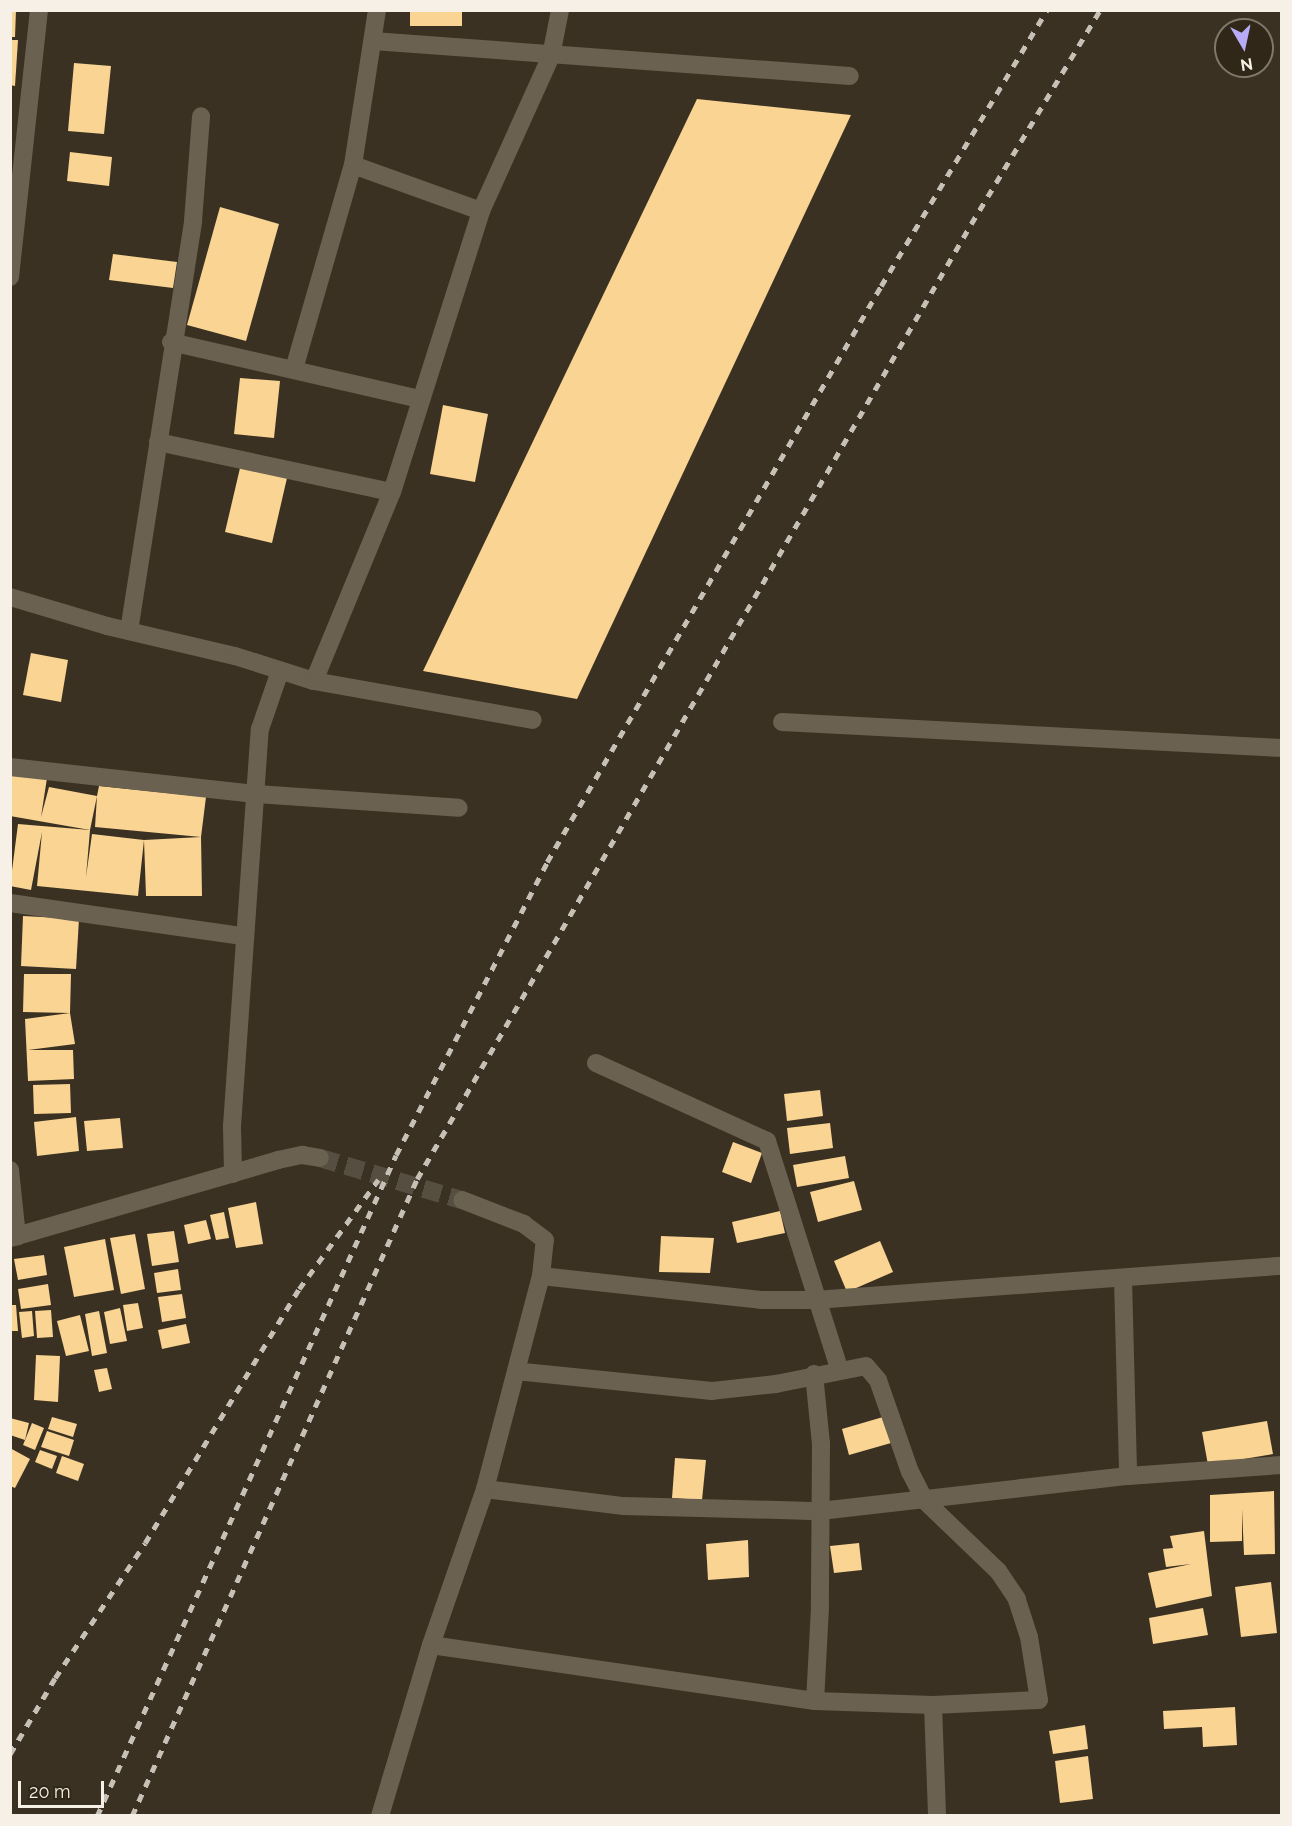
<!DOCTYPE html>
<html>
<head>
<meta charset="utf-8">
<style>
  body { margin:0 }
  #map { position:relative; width:1292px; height:1826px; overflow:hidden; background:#3a3123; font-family:Raleway,sans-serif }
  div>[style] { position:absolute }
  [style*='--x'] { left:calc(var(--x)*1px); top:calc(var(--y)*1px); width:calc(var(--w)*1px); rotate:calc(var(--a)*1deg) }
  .building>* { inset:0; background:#f9d493 }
  .secondary-tunnel>* { height:18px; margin-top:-9px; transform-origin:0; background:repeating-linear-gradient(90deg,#564e40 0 18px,transparent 0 27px) }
  .street>* { height:18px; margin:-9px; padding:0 9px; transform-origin:9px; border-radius:9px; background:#6a6151 }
  .secondary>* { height:18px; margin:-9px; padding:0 9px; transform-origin:9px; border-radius:9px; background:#6a6151 }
  .rail>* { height:4.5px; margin-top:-2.25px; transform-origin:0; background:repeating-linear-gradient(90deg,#c7c0b6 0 8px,transparent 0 16px) }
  span { translate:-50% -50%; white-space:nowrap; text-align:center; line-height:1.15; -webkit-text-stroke:6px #302719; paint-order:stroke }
  .frame { position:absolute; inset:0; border:12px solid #f6f0e7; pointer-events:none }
  .north { position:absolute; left:1214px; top:18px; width:60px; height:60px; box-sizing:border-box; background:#302719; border:2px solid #7f776b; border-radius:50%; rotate:171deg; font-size:16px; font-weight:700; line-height:24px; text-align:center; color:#f6f0e7 }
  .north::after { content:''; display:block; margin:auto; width:21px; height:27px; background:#b8abf7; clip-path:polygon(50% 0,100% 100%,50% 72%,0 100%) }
  .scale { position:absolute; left:18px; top:1781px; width:86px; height:27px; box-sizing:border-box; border:3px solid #f6f0e7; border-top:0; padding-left:8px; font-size:18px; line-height:21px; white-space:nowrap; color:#f6f0e7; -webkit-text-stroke:4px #302719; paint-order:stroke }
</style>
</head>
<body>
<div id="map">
  <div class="building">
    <div style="clip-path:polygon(10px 10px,16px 10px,15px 37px,10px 37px)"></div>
    <div style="clip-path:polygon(410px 10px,462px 10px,462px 26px,410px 26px)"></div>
    <div style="clip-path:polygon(10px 40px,18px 40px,15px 86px,10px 85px)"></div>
    <div style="clip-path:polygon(74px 63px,111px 66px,104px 134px,68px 131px)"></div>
    <div style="clip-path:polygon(697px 99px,851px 115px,577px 699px,423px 671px)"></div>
    <div style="clip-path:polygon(70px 152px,112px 157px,109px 186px,67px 181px)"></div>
    <div style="clip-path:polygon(220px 207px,279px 224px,246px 341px,187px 325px)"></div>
    <div style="clip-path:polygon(113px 254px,177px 262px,173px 288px,109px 280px)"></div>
    <div style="clip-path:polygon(240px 378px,280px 381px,274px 438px,234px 434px)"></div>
    <div style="clip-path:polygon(443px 405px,488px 414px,475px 482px,430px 474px)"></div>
    <div style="clip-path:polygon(240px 468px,287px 478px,272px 543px,225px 532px)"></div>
    <div style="clip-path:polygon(31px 653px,68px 660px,61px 702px,23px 695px)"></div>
    <div style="clip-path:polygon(10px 773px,47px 778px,41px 817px,49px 787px,97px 796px,99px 786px,206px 797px,201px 837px,95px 827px,97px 796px,90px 830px,10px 816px)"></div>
    <div style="clip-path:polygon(18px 824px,90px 830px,86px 877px,92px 834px,144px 840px,138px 896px,37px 886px,42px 832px,31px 890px,10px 886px)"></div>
    <div style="clip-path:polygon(201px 837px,202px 896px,146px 896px,144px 840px)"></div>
    <div style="clip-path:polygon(23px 916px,79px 919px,76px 969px,21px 966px)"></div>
    <div style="clip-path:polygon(24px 974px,71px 974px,70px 1013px,23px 1012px)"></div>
    <div style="clip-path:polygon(70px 1013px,75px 1044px,28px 1050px,73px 1050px,74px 1079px,28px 1081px,25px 1019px)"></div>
    <div style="clip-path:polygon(70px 1084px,71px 1113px,34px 1114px,33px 1085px)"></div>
    <div style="clip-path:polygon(820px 1090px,823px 1116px,787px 1121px,784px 1094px)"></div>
    <div style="clip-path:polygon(76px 1117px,79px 1151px,37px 1156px,34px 1122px)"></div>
    <div style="clip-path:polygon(120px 1118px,123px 1148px,87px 1151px,84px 1121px)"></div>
    <div style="clip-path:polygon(830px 1123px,833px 1148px,790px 1154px,787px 1128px)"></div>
    <div style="clip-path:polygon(733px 1142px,762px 1153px,751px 1183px,722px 1172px)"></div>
    <div style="clip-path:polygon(845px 1156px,849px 1178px,797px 1187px,793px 1165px)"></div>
    <div style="clip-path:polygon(854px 1181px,862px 1210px,818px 1222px,810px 1192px)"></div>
    <div style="clip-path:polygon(256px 1202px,263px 1244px,236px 1248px,228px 1208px)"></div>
    <div style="clip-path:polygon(780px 1211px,785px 1233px,737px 1243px,732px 1222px)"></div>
    <div style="clip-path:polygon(224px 1212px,229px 1238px,216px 1240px,210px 1215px)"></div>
    <div style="clip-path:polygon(206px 1220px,211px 1239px,188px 1244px,184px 1225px)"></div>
    <div style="clip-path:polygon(174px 1231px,179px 1262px,152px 1266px,147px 1234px)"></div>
    <div style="clip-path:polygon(135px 1234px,145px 1289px,121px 1294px,110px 1238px)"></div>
    <div style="clip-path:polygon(661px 1236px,714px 1238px,710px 1273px,659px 1272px)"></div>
    <div style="clip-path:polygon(105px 1239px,114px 1290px,74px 1297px,64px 1247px)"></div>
    <div style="clip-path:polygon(880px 1241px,893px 1272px,847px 1292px,834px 1261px)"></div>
    <div style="clip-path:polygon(44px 1255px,47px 1275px,18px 1280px,14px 1259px)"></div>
    <div style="clip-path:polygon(178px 1269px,181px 1290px,157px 1293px,154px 1273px)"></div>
    <div style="clip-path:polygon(48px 1284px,51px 1305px,21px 1309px,18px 1289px)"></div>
    <div style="clip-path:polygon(182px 1294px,186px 1318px,162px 1322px,158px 1297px)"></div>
    <div style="clip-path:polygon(138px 1303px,143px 1328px,127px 1331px,123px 1305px)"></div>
    <div style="clip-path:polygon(10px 1305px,16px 1305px,18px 1331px,10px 1331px)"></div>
    <div style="clip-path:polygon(120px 1308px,127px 1341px,110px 1344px,104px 1312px)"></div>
    <div style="clip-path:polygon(51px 1310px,53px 1337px,37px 1338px,35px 1311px)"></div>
    <div style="clip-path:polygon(32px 1311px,34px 1336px,22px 1338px,19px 1312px)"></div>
    <div style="clip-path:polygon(99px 1311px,107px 1353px,92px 1356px,85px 1314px)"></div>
    <div style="clip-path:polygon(80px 1315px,89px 1351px,66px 1356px,57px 1321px)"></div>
    <div style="clip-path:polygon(186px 1324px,190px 1343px,162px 1349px,158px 1330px)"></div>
    <div style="clip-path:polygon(36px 1355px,60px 1356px,58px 1402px,34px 1400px)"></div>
    <div style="clip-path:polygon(107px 1368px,112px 1389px,99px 1392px,94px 1370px)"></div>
    <div style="clip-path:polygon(52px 1417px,77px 1424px,73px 1437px,48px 1429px)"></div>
    <div style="clip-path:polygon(883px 1417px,891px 1443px,849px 1455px,842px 1429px)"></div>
    <div style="clip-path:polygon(10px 1418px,29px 1423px,25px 1440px,10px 1435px)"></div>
    <div style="clip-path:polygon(1267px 1421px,1273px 1454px,1208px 1465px,1202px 1432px)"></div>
    <div style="clip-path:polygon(32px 1423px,44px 1428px,35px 1450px,23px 1445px)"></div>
    <div style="clip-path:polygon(47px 1431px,74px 1440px,69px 1456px,41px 1447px)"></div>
    <div style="clip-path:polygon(10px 1448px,30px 1459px,15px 1488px,10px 1486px)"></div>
    <div style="clip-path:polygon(40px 1450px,57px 1456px,52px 1469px,35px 1462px)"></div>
    <div style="clip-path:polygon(62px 1456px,84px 1464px,78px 1481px,56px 1473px)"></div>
    <div style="clip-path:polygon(675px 1458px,706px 1460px,702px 1500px,672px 1498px)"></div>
    <div style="clip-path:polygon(1274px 1491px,1275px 1554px,1244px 1555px,1242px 1509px,1242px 1541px,1210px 1542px,1210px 1495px)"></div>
    <div style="clip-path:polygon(1204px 1531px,1212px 1596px,1156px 1608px,1148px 1573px,1191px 1564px,1166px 1567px,1163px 1549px,1173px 1548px,1170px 1536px)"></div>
    <div style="clip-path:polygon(748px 1540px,749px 1577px,708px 1580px,706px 1544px)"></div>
    <div style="clip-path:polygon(859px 1543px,862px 1570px,834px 1573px,830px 1546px)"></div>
    <div style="clip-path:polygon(1271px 1582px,1277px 1633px,1241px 1637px,1235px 1587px)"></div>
    <div style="clip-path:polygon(1203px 1608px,1208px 1635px,1153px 1644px,1149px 1618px)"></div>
    <div style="clip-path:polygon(1235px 1707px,1237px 1745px,1203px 1747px,1202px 1727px,1164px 1729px,1163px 1711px)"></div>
    <div style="clip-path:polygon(1085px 1725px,1088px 1749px,1053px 1754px,1049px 1731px)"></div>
    <div style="clip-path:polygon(1088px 1756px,1093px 1799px,1060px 1803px,1055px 1761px)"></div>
  </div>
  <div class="secondary-tunnel">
    <div style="--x:320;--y:1158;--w:148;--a:16.5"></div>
  </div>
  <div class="street">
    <div style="--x:373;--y:41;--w:478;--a:4.2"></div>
    <div style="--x:353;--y:165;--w:136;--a:19.8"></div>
    <div style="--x:10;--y:277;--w:269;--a:-83.8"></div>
    <div style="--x:171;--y:342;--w:255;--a:12.9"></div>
    <div style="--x:294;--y:369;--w:212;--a:-73.9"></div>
    <div style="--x:353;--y:165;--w:157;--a:-81.2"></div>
    <div style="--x:158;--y:442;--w:239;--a:12.1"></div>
    <div style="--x:10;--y:597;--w:101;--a:16.6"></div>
    <div style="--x:107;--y:626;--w:131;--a:13.2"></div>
    <div style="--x:235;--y:656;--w:83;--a:17.6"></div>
    <div style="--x:314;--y:681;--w:204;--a:-67.6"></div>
    <div style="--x:392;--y:492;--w:295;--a:-72.4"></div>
    <div style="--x:481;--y:211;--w:170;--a:-65.7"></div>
    <div style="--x:551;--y:56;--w:47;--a:-78.9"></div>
    <div style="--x:129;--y:631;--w:415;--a:-81.1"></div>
    <div style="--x:193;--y:221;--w:105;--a:-85.6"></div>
    <div style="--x:314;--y:681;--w:222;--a:10.1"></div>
    <div style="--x:782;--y:722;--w:501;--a:2.98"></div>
    <div style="--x:10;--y:767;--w:247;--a:6.3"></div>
    <div style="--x:256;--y:794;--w:203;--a:3.9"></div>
    <div style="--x:10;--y:903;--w:235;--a:8.1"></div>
    <div style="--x:596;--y:1063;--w:188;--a:24.5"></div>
    <div style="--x:767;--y:1141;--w:241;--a:72.4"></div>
    <div style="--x:10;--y:1170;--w:67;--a:84"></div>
    <div style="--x:233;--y:1174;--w:48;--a:-91.2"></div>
    <div style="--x:232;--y:1126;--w:398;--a:-86"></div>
    <div style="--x:260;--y:729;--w:61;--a:-71"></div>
    <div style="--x:541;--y:1276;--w:221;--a:6.2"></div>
    <div style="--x:761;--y:1300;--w:54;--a:0"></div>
    <div style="--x:815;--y:1300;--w:468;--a:-4.2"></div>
    <div style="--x:1123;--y:1279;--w:197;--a:88.5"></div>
    <div style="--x:814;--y:1374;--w:70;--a:84.3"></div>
    <div style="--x:821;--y:1444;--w:163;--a:90.4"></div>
    <div style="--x:820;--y:1607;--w:94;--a:93"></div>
    <div style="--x:485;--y:1489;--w:140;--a:7"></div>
    <div style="--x:624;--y:1506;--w:196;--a:1.5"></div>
    <div style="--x:820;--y:1511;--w:310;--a:-6.5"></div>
    <div style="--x:1128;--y:1476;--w:154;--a:-4.1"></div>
    <div style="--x:431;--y:1645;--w:388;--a:8.3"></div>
    <div style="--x:815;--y:1701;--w:118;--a:1.9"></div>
    <div style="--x:933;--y:1705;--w:106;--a:-2.7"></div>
    <div style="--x:1039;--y:1700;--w:64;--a:-99"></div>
    <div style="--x:1029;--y:1637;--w:40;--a:-108"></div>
    <div style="--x:1017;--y:1599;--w:34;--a:-124"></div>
    <div style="--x:998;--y:1571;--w:101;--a:-136.2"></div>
    <div style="--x:925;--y:1501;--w:33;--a:-117"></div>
    <div style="--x:910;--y:1472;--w:97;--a:-109.2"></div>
    <div style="--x:878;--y:1380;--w:18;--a:-131"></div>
    <div style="--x:866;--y:1366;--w:92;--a:168.7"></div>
    <div style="--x:776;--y:1384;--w:64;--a:173.8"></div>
    <div style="--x:712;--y:1391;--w:197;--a:-174.2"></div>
    <div style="--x:933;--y:1705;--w:111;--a:87.9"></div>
  </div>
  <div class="secondary">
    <div style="--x:10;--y:1238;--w:279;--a:-16.2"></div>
    <div style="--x:278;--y:1160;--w:25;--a:-12"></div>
    <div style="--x:302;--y:1155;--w:18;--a:9"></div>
    <div style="--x:380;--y:1816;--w:178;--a:-73.4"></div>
    <div style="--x:431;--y:1645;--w:165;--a:-70.9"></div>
    <div style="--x:485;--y:1489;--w:220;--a:-75.3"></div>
    <div style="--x:541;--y:1276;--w:36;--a:-84"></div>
    <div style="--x:545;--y:1240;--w:26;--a:-143"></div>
    <div style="--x:524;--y:1224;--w:66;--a:-158.8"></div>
  </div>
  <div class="rail">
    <div style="--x:10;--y:1754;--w:88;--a:-59.4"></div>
    <div style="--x:55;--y:1678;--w:162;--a:-56.3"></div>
    <div style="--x:145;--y:1543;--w:297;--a:-58.8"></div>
    <div style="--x:299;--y:1289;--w:135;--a:-54.1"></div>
    <div style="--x:97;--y:1816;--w:725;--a:-65.66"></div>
    <div style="--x:396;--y:1155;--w:330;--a:-62.7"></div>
    <div style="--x:547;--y:862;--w:666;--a:-59.89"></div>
    <div style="--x:881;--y:286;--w:322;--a:-59"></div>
    <div style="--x:132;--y:1816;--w:698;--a:-65.9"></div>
    <div style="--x:417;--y:1179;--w:1104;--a:-59.88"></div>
    <div style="--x:971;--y:224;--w:250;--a:-58.9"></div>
  </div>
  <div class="frame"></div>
  <div class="north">N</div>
  <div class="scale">20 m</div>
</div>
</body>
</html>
